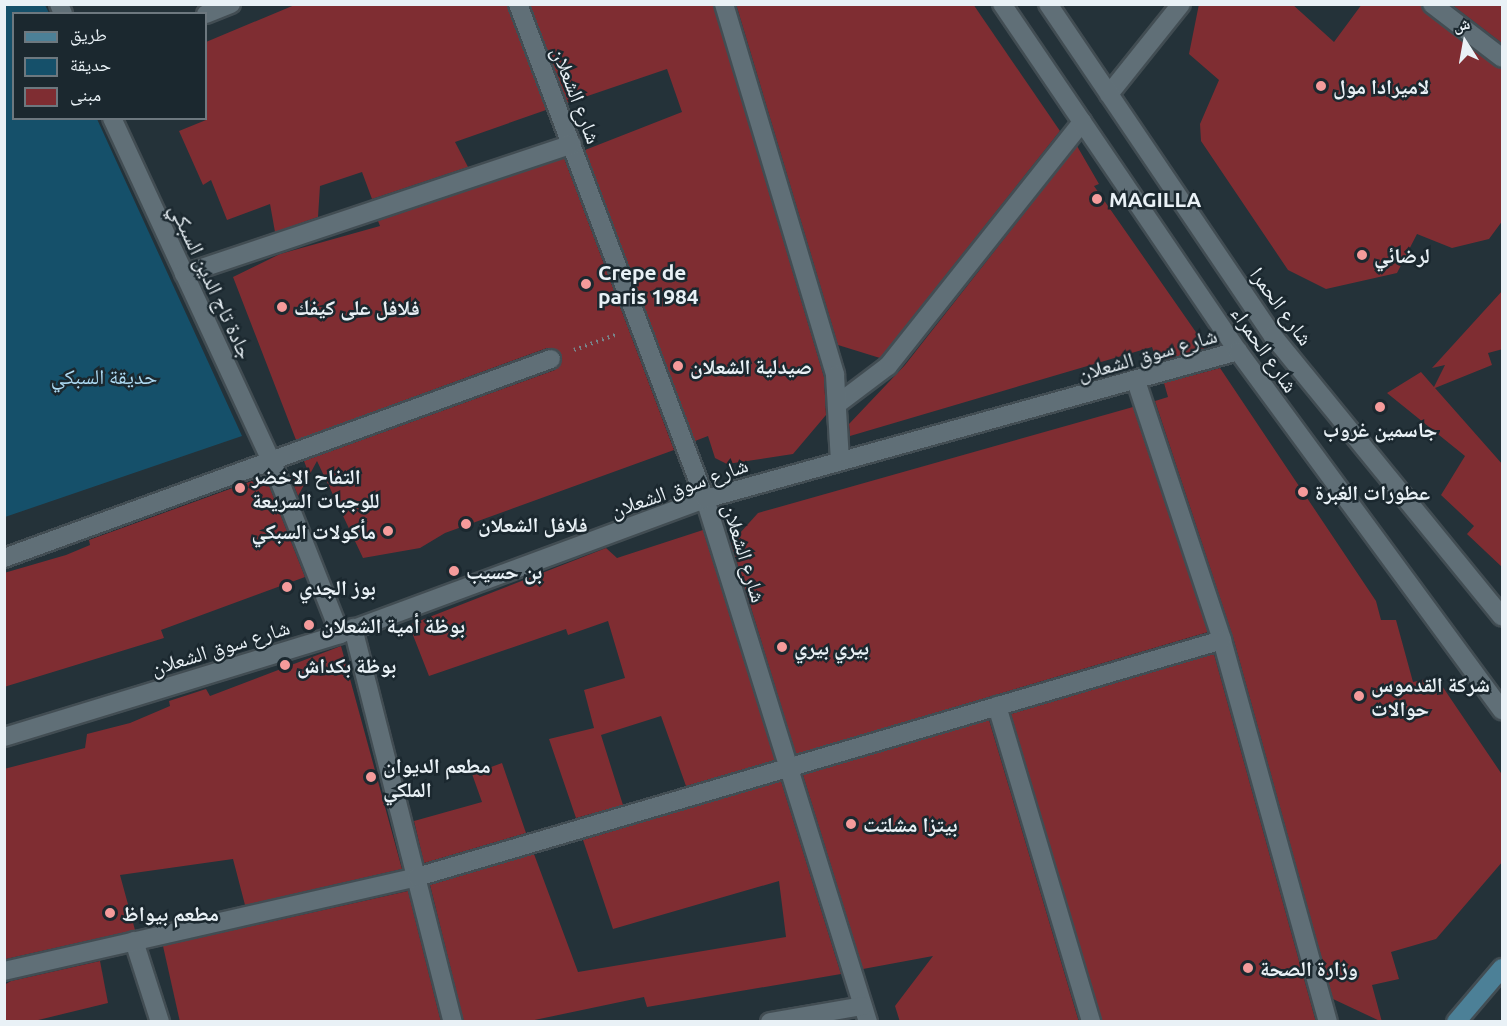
<!DOCTYPE html>
<html>
<head>
<meta charset="utf-8">
<style>
  body { margin:0 }
  #map { position:relative; width:1507px; height:1026px; overflow:hidden; background:#243239; font-family:Ubuntu,"Noto Naskh Arabic",sans-serif }
  div>[style] { position:absolute }
  [style*='--x'] { left:calc(var(--x)*1px); top:calc(var(--y)*1px); width:calc(var(--w)*1px); rotate:calc(var(--a)*1deg) }
  .green>* { inset:0; background:#15506a }
  .building>* { inset:0; background:#7f2d32 }
  .path>* { height:4px; margin-top:-2px; transform-origin:0; background:repeating-linear-gradient(90deg,#78848a 0 1.5px,transparent 0 6px) }
  .roads { filter:drop-shadow(2px 0 #424d53) drop-shadow(-2px 0 #424d53) drop-shadow(0 2px #424d53) drop-shadow(0 -2px #424d53) }
  .pedestrian>* { height:18px; margin:-9px; padding:0 9px; transform-origin:9px; border-radius:9px; background:#606f77 }
  .minor>* { height:18px; margin:-9px; padding:0 9px; transform-origin:9px; border-radius:9px; background:#606f77 }
  .tertiary>* { height:18px; margin:-9px; padding:0 9px; transform-origin:9px; border-radius:9px; background:#606f77 }
  .secondary>* { height:18px; margin:-9px; padding:0 9px; transform-origin:9px; border-radius:9px; background:#4c8097 }
  .dots>* { width:16px; height:16px; translate:-50% -50%; box-sizing:border-box; border:3px solid #1b282f; border-radius:50% }
  span { translate:-50% -50%; white-space:nowrap; text-align:center; line-height:1.15; -webkit-text-stroke:5px #1b282f; paint-order:stroke }
  .poi-label { font-size:21px; color:#e9f1f6; font-weight:700 }
  .left { translate:0 -50%; text-align:left }
  .right { translate:-100% -50%; text-align:right }
  .street-label { font-size:21px; color:#e9f1f6 }
  .park-label { font-size:21px; color:#aedaf3 }
  .frame { position:absolute; inset:0; border:6px solid #e9f1f6; pointer-events:none }
  .legend { position:absolute; left:12px; top:12px; width:195px; height:108px; box-sizing:border-box; background:#1b282f; border:2px solid #6d787f; margin:0; padding:8px 10px; list-style:none; font-size:18px; color:#e9f1f6 }
  .legend li { display:flex; align-items:center; gap:12px; height:30px }
  .legend b { width:30px; border:2px solid #6d787f }
  .north { position:absolute; left:1435px; top:12px; width:60px; height:60px; -webkit-text-stroke:4px #1b282f; paint-order:stroke; rotate:349deg; font-size:16px; font-weight:700; line-height:24px; text-align:center; color:#e9f1f6 }
  .north::after { content:''; display:block; margin:auto; width:21px; height:27px; background:#e9f1f6; clip-path:polygon(50% 0,100% 100%,50% 72%,0 100%) }
</style>
</head>
<body>
<div id="map">
  <div class="green">
    <div style="clip-path:polygon(4px 5px,45px 5px,49px 13px,14px 14px,14px 118px,97px 119px,242px 436px,5px 517px)"></div>
  </div>
  <div class="building">
    <div style="clip-path:polygon(297px 4px,507px 4px,546px 110px,455px 142px,468px 167px,372px 199px,362px 172px,320px 186px,318px 217px,275px 232px,270px 204px,227px 220px,211px 180px,203px 185px,179px 131px,206px 120px,206px 42px)"></div>
    <div style="clip-path:polygon(530px 4px,713px 4px,824px 377px,826px 415px,793px 454px,727px 464px,715px 458px,708px 436px,695px 441px,585px 150px,682px 112px,667px 69px,567px 103px)"></div>
    <div style="clip-path:polygon(736px 4px,973px 4px,1060px 131px,880px 358px,838px 345px)"></div>
    <div style="clip-path:polygon(1199px 4px,1292px 4px,1334px 42px,1362px 4px,1421px 4px,1503px 69px,1503px 220px,1489px 239px,1452px 248px,1417px 234px,1397px 273px,1326px 289px,1288px 270px,1201px 141px,1200px 124px,1219px 80px,1189px 54px)"></div>
    <div style="clip-path:polygon(1451px 4px,1503px 4px,1503px 44px)"></div>
    <div style="clip-path:polygon(1077px 146px,1099px 184px,1094px 186px,1207px 348px,1157px 362px,1152px 347px,850px 436px,849px 424px,905px 365px)"></div>
    <div style="clip-path:polygon(564px 158px,674px 450px,445px 533px,420px 548px,363px 558px,317px 461px,298px 496px,290px 476px,307px 469px,304px 461px,555px 370px,561px 355px,547px 348px,296px 440px,233px 277px,280px 254px,380px 226px,378px 221px)"></div>
    <div style="clip-path:polygon(1503px 290px,1503px 349px,1488px 353px,1492px 365px,1435px 388px,1503px 465px,1503px 568px,1467px 534px,1474px 526px,1441px 495px,1465px 456px,1387px 393px,1421px 372px,1434px 387px,1445px 365px,1432px 368px)"></div>
    <div style="clip-path:polygon(1220px 368px,1376px 601px,1381px 620px,1396px 620px,1413px 682px,1436px 677px,1503px 776px,1503px 861px,1436px 939px,1391px 952px,1399px 979px,1372px 985px,1382px 1022px,1333px 999px,1233px 637px,1155px 401px,1168px 397px,1164px 383px)"></div>
    <div style="clip-path:polygon(1133px 407px,1208px 632px,796px 754px,731px 543px,758px 513px)"></div>
    <div style="clip-path:polygon(252px 481px,257px 487px,268px 483px,305px 577px,161px 630px,164px 638px,4px 687px,4px 573px,66px 555px,90px 545px,89px 540px)"></div>
    <div style="clip-path:polygon(703px 530px,775px 760px,686px 786px,661px 716px,601px 735px,623px 805px,576px 818px,549px 739px,594px 728px,584px 690px,625px 678px,608px 621px,568px 635px,566px 629px,429px 676px,409px 625px,606px 548px,617px 558px)"></div>
    <div style="clip-path:polygon(341px 646px,402px 869px,245px 905px,233px 859px,120px 875px,135px 930px,6px 959px,4px 769px,85px 748px,87px 734px,130px 723px,170px 706px,169px 701px,206px 689px,210px 696px)"></div>
    <div style="clip-path:polygon(1214px 654px,1316px 1022px,1102px 1022px,1011px 714px)"></div>
    <div style="clip-path:polygon(989px 720px,1079px 1022px,900px 1022px,895px 1006px,933px 956px,863px 969px,803px 775px)"></div>
    <div style="clip-path:polygon(502px 763px,526px 833px,424px 863px,414px 821px,482px 802px,472px 774px)"></div>
    <div style="clip-path:polygon(781px 781px,841px 974px,647px 1007px,644px 997px,525px 1022px,464px 1022px,430px 885px,534px 854px,578px 972px,786px 937px,779px 881px,613px 929px,583px 840px)"></div>
    <div style="clip-path:polygon(408px 891px,441px 1022px,180px 1022px,163px 946px)"></div>
    <div style="clip-path:polygon(100px 961px,108px 1003px,30px 1022px,4px 1022px,4px 985px,11px 981px)"></div>
  </div>
  <div class="path">
    <div style="--x:574;--y:350;--w:44;--a:-20.1"></div>
  </div>
  <div class="roads">
    <div class="pedestrian">
      <div style="--x:839;--y:403;--w:61;--a:-37.1"></div>
      <div style="--x:888;--y:366;--w:312;--a:-51.5"></div>
    </div>
    <div class="minor">
      <div style="--x:59;--y:4;--w:11;--a:68"></div>
      <div style="--x:518;--y:4;--w:529;--a:69.3"></div>
      <div style="--x:705;--y:499;--w:548;--a:72.69"></div>
      <div style="--x:724;--y:4;--w:387;--a:73.3"></div>
      <div style="--x:835;--y:375;--w:86;--a:86.7"></div>
      <div style="--x:1432;--y:4;--w:88;--a:37.6"></div>
      <div style="--x:206;--y:14;--w:27;--a:-22"></div>
      <div style="--x:1109;--y:94;--w:115;--a:-51.3"></div>
      <div style="--x:112;--y:118;--w:379;--a:65.1"></div>
      <div style="--x:272;--y:462;--w:185;--a:68.4"></div>
      <div style="--x:184;--y:274;--w:409;--a:-18.5"></div>
      <div style="--x:1136;--y:381;--w:273;--a:71.6"></div>
      <div style="--x:1222;--y:640;--w:396;--a:74.5"></div>
      <div style="--x:4;--y:558;--w:582;--a:-19.99"></div>
      <div style="--x:353;--y:628;--w:406;--a:75.8"></div>
      <div style="--x:997;--y:706;--w:330;--a:73.4"></div>
      <div style="--x:4;--y:737;--w:351;--a:-17"></div>
      <div style="--x:340;--y:634;--w:389;--a:-20.3"></div>
      <div style="--x:705;--y:499;--w:553;--a:-15.52"></div>
      <div style="--x:134;--y:941;--w:85;--a:72.2"></div>
      <div style="--x:4;--y:971;--w:424;--a:-12.8"></div>
      <div style="--x:417;--y:877;--w:839;--a:-16.4"></div>
      <div style="--x:770;--y:1022;--w:94;--a:-9.8"></div>
    </div>
    <div class="tertiary">
      <div style="--x:1002;--y:4;--w:420;--a:55.8"></div>
      <div style="--x:1238;--y:351;--w:446;--a:53.7"></div>
      <div style="--x:1048;--y:4;--w:401;--a:55.9"></div>
      <div style="--x:1273;--y:336;--w:362;--a:50.8"></div>
    </div>
    <div class="secondary">
      <div style="--x:1456;--y:1022;--w:71;--a:-49.6"></div>
    </div>
  </div>
  <div class="dots">
    <div style="left:1321px;top:86px;background:#f59b9b"></div>
    <div style="left:1097px;top:199px;background:#f59b9b"></div>
    <div style="left:1362px;top:255px;background:#f59b9b"></div>
    <div style="left:586px;top:284px;background:#f59b9b"></div>
    <div style="left:282px;top:307px;background:#f59b9b"></div>
    <div style="left:678px;top:366px;background:#f59b9b"></div>
    <div style="left:1380px;top:407px;background:#f59b9b"></div>
    <div style="left:240px;top:488px;background:#f59b9b"></div>
    <div style="left:1303px;top:492px;background:#f59b9b"></div>
    <div style="left:466px;top:524px;background:#f59b9b"></div>
    <div style="left:388px;top:531px;background:#f59b9b"></div>
    <div style="left:454px;top:571px;background:#f59b9b"></div>
    <div style="left:287px;top:587px;background:#f59b9b"></div>
    <div style="left:309px;top:625px;background:#f59b9b"></div>
    <div style="left:782px;top:647px;background:#f59b9b"></div>
    <div style="left:285px;top:665px;background:#f59b9b"></div>
    <div style="left:1359px;top:696px;background:#f59b9b"></div>
    <div style="left:371px;top:777px;background:#f59b9b"></div>
    <div style="left:851px;top:824px;background:#f59b9b"></div>
    <div style="left:110px;top:913px;background:#f59b9b"></div>
    <div style="left:1248px;top:968px;background:#f59b9b"></div>
  </div>
  <div class="poi-label">
    <span class="left" style="left:1333px;top:86px">لاميرادا مول</span>
    <span class="left" style="left:1109px;top:199px">MAGILLA</span>
    <span class="left" style="left:1374px;top:255px">لرضائي</span>
    <span class="left" style="left:598px;top:284px">Crepe de<br>paris 1984</span>
    <span class="left" style="left:294px;top:307px">فلافل على كيفك</span>
    <span class="left" style="left:690px;top:366px">صيدلية الشعلان</span>
    <span style="left:1380px;top:429px">جاسمين غروب</span>
    <span class="left" style="left:252px;top:488px">التفاح الاخضر<br>للوجبات السريعة</span>
    <span class="left" style="left:1315px;top:492px">عطورات الغبرة</span>
    <span class="left" style="left:478px;top:524px">فلافل الشعلان</span>
    <span class="right" style="left:376px;top:531px">مأكولات السبكي</span>
    <span class="left" style="left:466px;top:571px">بن حسيب</span>
    <span class="left" style="left:299px;top:587px">بوز الجدي</span>
    <span class="left" style="left:321px;top:625px">بوظة أمية الشعلان</span>
    <span class="left" style="left:794px;top:647px">بيري بيري</span>
    <span class="left" style="left:297px;top:665px">بوظة بكداش</span>
    <span class="left" style="left:1371px;top:696px">شركة القدموس<br>حوالات</span>
    <span class="left" style="left:383px;top:777px">مطعم الديوان<br>الملكي</span>
    <span class="left" style="left:863px;top:824px">بيتزا مشلتت</span>
    <span class="left" style="left:122px;top:913px">مطعم بيواظ</span>
    <span class="left" style="left:1260px;top:968px">وزارة الصحة</span>
  </div>
  <div class="street-label">
    <span style="left:577px;top:95px;rotate:69deg">شارع الشعلان</span>
    <span style="left:212px;top:281px;rotate:65deg">جادة تاج الدين السبكي</span>
    <span style="left:1282px;top:306px;rotate:54deg">شارع الحمرا</span>
    <span style="left:1265px;top:349px;rotate:55deg">شارع الحمراء</span>
    <span style="left:1147px;top:354px;rotate:-16deg">شارع سوق الشعلان</span>
    <span style="left:679px;top:487px;rotate:-19deg">شارع سوق الشعلان</span>
    <span style="left:745px;top:553px;rotate:73deg">شارع الشعلان</span>
    <span style="left:220px;top:647px;rotate:-17deg">شارع سوق الشعلان</span>
  </div>
  <div class="park-label">
    <span style="left:104px;top:376px">حديقة السبكي</span>
  </div>
  <div class="frame"></div>
  <ul class="legend">
  <li><b style="height:8px;background:#4c8097"></b>طريق</li>
  <li><b style="height:16px;background:#15506a"></b>حديقة</li>
  <li><b style="height:16px;background:#7f2d32"></b>مبنى</li>
  </ul>
  <div class="north">ش</div>
</div>
</body>
</html>
